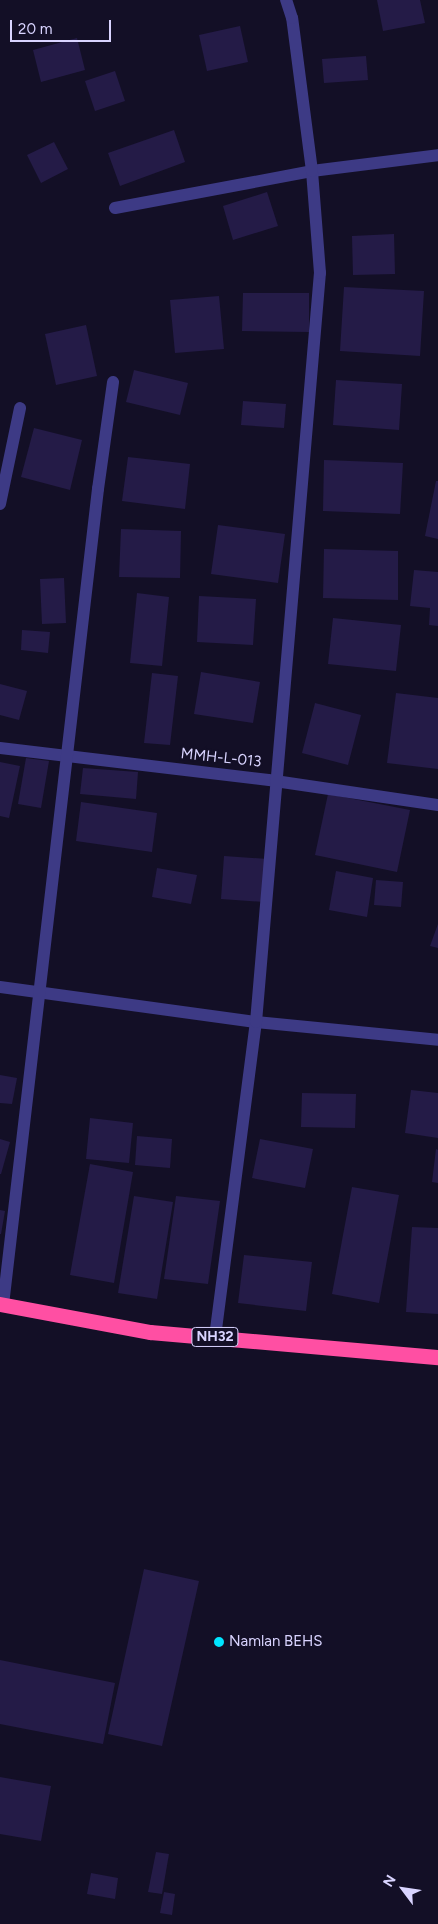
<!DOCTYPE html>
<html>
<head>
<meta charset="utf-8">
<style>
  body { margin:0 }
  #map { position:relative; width:438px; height:1924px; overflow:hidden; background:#130f26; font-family:Figtree,sans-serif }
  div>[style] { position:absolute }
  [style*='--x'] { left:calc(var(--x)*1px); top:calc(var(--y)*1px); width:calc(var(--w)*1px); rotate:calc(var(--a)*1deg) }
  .building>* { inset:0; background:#241b47 }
  .minor>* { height:12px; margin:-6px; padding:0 6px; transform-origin:6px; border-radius:6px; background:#3d3a85 }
  .highway>* { height:15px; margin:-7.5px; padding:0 7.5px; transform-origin:7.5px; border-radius:7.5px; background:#ff4fa3 }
  .dots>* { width:14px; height:14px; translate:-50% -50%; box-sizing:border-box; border:2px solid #130f26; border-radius:50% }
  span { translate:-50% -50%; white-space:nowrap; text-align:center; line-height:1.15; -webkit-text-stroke:4px #130f26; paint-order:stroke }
  .shield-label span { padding:1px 4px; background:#130f26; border:1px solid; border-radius:4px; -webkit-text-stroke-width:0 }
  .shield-label { font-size:14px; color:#d9d4ff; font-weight:700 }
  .street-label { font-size:15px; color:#d9d4ff }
  .poi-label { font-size:15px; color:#d9d4ff }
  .left { translate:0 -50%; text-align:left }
  .north { position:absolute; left:378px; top:1864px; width:50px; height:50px; -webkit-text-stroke:4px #130f26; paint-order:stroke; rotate:301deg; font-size:14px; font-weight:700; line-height:20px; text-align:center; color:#d9d4ff }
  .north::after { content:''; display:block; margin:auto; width:18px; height:22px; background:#d9d4ff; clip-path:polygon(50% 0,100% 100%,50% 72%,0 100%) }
  .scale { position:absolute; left:10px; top:20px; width:101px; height:22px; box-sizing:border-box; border:2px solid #d9d4ff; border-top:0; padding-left:6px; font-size:15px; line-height:18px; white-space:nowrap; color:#d9d4ff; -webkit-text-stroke:4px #130f26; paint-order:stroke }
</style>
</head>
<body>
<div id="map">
  <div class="building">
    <div style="clip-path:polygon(377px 0,420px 0,425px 23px,383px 31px)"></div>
    <div style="clip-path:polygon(240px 26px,248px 62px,207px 71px,199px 35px)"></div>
    <div style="clip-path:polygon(77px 38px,85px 70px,41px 82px,33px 50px)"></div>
    <div style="clip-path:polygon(366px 56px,368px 80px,324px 83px,322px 59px)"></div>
    <div style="clip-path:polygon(115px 71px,125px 101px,95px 111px,85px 81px)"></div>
    <div style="clip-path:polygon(174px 130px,185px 162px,120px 186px,108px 153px)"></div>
    <div style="clip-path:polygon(54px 142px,68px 169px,41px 183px,27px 155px)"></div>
    <div style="clip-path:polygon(267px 192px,278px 226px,233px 240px,223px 206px)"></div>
    <div style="clip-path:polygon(394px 234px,395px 274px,353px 275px,352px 236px)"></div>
    <div style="clip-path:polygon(344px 287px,424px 291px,420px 356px,340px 351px)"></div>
    <div style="clip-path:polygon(243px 293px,309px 293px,309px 332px,242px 331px)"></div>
    <div style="clip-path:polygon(219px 296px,224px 349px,175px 353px,170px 300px)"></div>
    <div style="clip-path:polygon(86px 325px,97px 376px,56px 385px,45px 334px)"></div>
    <div style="clip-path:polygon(134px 370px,188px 383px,180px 415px,126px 402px)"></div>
    <div style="clip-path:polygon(336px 380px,402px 384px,399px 430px,333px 425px)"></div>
    <div style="clip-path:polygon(243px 401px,286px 404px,284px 428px,241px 425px)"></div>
    <div style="clip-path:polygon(34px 428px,82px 440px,70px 490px,21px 477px)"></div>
    <div style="clip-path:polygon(128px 457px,190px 464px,185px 509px,122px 501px)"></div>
    <div style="clip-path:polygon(324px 460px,403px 463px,400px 514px,323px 511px)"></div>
    <div style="clip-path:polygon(436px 481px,438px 481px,438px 539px,425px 536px)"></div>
    <div style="clip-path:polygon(218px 525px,285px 534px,278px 583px,211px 574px)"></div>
    <div style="clip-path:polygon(121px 529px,181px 531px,180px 578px,119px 577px)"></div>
    <div style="clip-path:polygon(324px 549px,398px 551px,398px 600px,323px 598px)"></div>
    <div style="clip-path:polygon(414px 570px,438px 572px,438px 626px,429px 625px,430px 608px,410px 606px)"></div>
    <div style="clip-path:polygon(64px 578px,66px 623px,42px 624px,40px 579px)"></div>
    <div style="clip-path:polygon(137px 593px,169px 597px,162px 666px,130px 663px)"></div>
    <div style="clip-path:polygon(199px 596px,256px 599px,253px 645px,197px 642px)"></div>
    <div style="clip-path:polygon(333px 618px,401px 625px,396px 671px,328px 664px)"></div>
    <div style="clip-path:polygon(22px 630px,50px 632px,48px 653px,21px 650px)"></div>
    <div style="clip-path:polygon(201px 672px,260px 682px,253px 723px,194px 714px)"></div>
    <div style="clip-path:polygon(152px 673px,178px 676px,170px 745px,144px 743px)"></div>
    <div style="clip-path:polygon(0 684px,27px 691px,19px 720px,0 715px)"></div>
    <div style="clip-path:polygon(396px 693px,438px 698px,438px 769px,387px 763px)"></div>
    <div style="clip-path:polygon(315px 703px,361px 715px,348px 765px,302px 753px)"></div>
    <div style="clip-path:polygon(26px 758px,49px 761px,41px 808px,18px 804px)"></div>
    <div style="clip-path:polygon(0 762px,20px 766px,9px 818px,0 816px)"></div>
    <div style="clip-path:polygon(83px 768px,138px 772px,136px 799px,80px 794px)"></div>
    <div style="clip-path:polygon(328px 794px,410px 810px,397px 872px,315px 855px)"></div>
    <div style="clip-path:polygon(81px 802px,157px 813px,152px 852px,76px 841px)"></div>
    <div style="clip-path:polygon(224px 856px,268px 859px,264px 902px,221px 899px)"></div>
    <div style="clip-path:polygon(157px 868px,197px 875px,191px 904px,152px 897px)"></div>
    <div style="clip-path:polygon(336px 871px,373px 878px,367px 917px,329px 910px)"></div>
    <div style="clip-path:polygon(376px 880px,403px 882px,401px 907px,374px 905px)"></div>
    <div style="clip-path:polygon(438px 924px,438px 948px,430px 946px)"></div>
    <div style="clip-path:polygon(0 1075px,17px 1078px,12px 1104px,0 1103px)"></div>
    <div style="clip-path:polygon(411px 1090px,438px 1093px,438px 1138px,405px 1133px)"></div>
    <div style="clip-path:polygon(302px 1093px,356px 1094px,355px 1128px,301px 1127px)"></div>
    <div style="clip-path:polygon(90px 1118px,133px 1123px,129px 1163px,86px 1159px)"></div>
    <div style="clip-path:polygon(137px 1136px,172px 1139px,170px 1168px,135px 1165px)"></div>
    <div style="clip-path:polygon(0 1139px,10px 1142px,1px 1174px,0 1174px)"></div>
    <div style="clip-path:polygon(260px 1139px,313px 1149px,305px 1188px,252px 1178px)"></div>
    <div style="clip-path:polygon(436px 1149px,438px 1150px,438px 1183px,432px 1182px)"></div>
    <div style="clip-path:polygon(90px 1164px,133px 1172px,114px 1283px,70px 1275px)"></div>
    <div style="clip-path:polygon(352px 1187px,399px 1195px,379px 1303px,332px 1294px)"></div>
    <div style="clip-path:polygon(134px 1196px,173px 1202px,157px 1299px,118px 1293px)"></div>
    <div style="clip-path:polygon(176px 1196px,220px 1201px,208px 1284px,164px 1279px)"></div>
    <div style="clip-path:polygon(0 1210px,5px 1211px,1px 1234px,0 1234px)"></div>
    <div style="clip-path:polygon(412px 1227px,438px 1228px,438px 1314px,406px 1312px)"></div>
    <div style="clip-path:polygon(244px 1255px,312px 1262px,306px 1311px,238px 1303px)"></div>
    <div style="clip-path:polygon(144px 1569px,199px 1581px,162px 1746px,108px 1734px)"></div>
    <div style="clip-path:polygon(0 1660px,115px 1683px,103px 1744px,0 1724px)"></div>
    <div style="clip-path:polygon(0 1777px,51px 1786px,41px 1841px,0 1834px)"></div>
    <div style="clip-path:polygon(156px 1852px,169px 1854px,162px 1894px,148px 1892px)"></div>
    <div style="clip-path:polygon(91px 1873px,118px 1878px,115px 1899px,87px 1894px)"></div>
    <div style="clip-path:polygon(164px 1892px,175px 1894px,172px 1915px,160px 1913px)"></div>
  </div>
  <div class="minor">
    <div style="--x:115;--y:208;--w:200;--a:-10.6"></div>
    <div style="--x:312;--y:171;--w:127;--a:-7.2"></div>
    <div style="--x:0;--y:504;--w:98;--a:-78.2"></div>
    <div style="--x:0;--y:748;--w:277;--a:6.8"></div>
    <div style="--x:275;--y:781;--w:165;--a:8.4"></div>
    <div style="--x:0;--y:987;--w:258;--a:7.8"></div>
    <div style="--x:256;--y:1022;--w:183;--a:5.6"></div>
    <div style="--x:3;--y:1305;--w:822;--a:-83.36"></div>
    <div style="--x:98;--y:489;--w:108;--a:-82"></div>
    <div style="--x:215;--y:1337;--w:318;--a:-82.6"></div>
    <div style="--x:256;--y:1022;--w:752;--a:-85.12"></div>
    <div style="--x:320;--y:273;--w:102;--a:-94.5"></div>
    <div style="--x:312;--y:171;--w:154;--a:-97.4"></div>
    <div style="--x:292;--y:18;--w:19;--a:-108"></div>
  </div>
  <div class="highway">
    <div style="--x:0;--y:1304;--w:153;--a:10.6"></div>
    <div style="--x:150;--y:1332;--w:289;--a:5"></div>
  </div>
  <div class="dots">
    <div style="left:219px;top:1642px;background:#00e5ff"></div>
  </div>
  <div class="shield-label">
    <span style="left:215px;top:1337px">NH32</span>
  </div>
  <div class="street-label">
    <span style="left:221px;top:758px;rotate:6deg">MMH-L-013</span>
  </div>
  <div class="poi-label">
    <span class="left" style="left:229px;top:1642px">Namlan BEHS</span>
  </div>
  <div class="north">N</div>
  <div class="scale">20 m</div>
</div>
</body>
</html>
